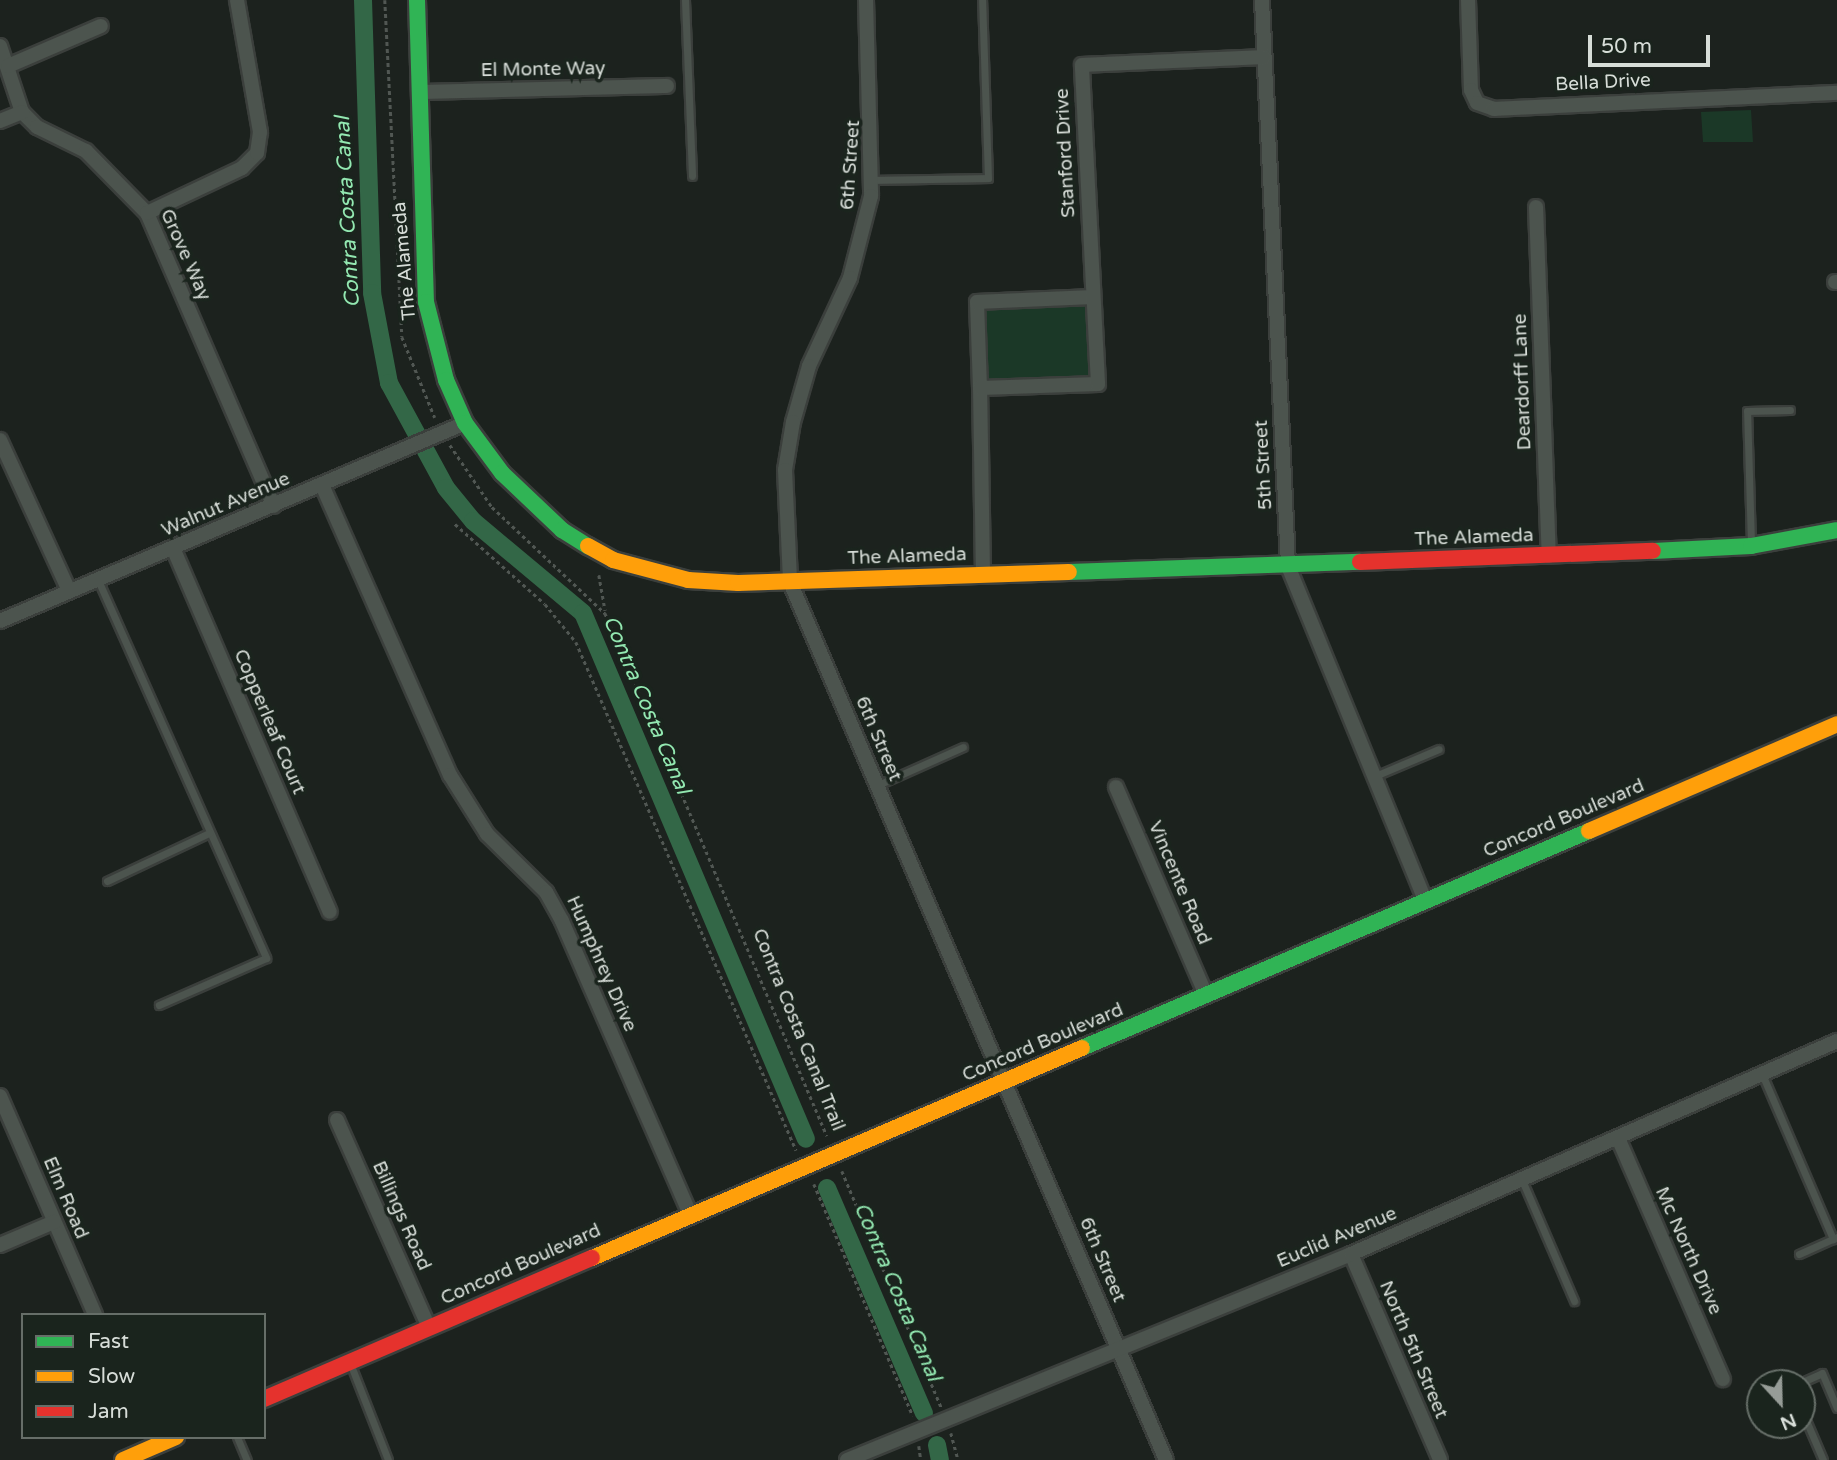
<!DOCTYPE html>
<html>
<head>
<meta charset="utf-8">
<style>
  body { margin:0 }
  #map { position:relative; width:1837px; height:1460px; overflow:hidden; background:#1c221e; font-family:"Varela Round",sans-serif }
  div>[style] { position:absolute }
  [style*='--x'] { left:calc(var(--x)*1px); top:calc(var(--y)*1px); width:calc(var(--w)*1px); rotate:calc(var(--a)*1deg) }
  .green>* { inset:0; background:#1b3827 }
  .canal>* { height:18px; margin:-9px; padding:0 9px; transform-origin:9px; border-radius:9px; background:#336747 }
  .path>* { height:2.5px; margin-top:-1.25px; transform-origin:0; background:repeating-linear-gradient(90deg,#515753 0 3.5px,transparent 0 7px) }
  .roads { filter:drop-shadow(2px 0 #3b3f3c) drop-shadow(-2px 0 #3b3f3c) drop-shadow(0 2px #3b3f3c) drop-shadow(0 -2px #3b3f3c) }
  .lane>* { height:7px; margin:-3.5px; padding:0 3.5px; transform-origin:3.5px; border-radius:3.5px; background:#4c544e }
  .street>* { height:14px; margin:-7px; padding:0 7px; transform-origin:7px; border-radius:7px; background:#4c544e }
  .fast>* { height:16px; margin:-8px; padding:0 8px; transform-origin:8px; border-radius:8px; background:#30b455 }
  .slow>* { height:16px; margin:-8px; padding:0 8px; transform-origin:8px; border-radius:8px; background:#ff9f0a }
  .jam>* { height:16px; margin:-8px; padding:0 8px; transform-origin:8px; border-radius:8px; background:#e5322d }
  span { translate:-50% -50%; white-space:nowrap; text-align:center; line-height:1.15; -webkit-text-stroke:7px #1a241d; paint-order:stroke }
  .street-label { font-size:19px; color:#d7ddd8 }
  .water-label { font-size:21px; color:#93e8b1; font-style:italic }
  .legend { position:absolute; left:21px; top:1313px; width:245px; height:126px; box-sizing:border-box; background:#1a241d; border:2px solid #666e68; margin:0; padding:9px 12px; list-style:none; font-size:21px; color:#d7ddd8 }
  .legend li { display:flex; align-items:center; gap:14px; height:35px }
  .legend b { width:35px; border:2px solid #666e68 }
  .north { position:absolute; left:1746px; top:1369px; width:70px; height:70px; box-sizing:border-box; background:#1a241d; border:2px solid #666e68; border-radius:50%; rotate:158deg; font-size:19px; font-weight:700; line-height:28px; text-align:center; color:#d7ddd8 }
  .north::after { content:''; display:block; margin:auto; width:24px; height:32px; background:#969c97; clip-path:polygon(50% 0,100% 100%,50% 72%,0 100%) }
  .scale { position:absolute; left:1588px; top:35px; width:122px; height:32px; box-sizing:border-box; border:4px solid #d7ddd8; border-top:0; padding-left:9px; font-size:21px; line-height:24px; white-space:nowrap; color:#d7ddd8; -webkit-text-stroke:5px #1a241d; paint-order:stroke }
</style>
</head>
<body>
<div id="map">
  <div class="green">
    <div style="clip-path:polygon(1751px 110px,1753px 142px,1703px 142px,1701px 112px)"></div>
    <div style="clip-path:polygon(1092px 297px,1098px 384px,980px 388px,977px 302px)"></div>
  </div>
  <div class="canal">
    <div style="--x:363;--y:0;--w:293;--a:88.2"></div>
    <div style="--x:372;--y:293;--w:92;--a:79.3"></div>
    <div style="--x:389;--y:383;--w:119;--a:61.5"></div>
    <div style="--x:446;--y:488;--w:43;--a:50.7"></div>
    <div style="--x:473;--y:521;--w:143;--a:39.9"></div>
    <div style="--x:583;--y:613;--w:571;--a:67.03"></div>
    <div style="--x:827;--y:1188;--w:245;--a:66.7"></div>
    <div style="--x:937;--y:1445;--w:15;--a:79"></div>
  </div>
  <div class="path">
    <div style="--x:385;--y:0;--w:337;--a:87.1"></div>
    <div style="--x:402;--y:337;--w:87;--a:67.8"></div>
    <div style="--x:450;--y:445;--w:75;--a:55.9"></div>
    <div style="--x:492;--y:507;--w:155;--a:43.2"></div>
    <div style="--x:605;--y:613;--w:568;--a:67"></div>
    <div style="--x:455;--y:524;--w:120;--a:41.6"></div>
    <div style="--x:545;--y:604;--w:49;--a:50.8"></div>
    <div style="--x:576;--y:642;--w:554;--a:66.58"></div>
    <div style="--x:599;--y:575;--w:36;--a:80"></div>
    <div style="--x:842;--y:1171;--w:256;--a:67.2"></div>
    <div style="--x:814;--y:1184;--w:252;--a:66.9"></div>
    <div style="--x:951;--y:1433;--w:28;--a:75"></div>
    <div style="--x:919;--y:1446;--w:14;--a:82"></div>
  </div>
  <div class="roads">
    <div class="lane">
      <div style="--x:685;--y:0;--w:176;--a:87.7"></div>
      <div style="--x:872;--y:180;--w:116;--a:-1"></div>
      <div style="--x:988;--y:178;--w:178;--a:-91.9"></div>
      <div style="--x:1751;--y:543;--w:132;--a:-91.7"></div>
      <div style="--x:1747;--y:411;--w:43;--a:-1.3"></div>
      <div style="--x:98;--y:580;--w:414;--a:66"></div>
      <div style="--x:266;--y:958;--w:117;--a:156.3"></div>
      <div style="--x:1375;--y:776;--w:69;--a:-22.9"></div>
      <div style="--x:878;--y:785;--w:93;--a:-24.1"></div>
      <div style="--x:107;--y:881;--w:113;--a:-25.2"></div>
      <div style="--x:1762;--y:1074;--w:180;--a:66.7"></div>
      <div style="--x:1522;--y:1180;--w:132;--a:66.7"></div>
      <div style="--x:1799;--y:1254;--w:42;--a:-24.1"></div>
      <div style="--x:350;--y:1363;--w:104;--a:68.6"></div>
      <div style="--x:1800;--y:1383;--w:24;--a:-24"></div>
      <div style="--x:1822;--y:1373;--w:38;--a:67"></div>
      <div style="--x:1802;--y:1411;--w:53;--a:66.8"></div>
      <div style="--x:237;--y:1437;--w:25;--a:67"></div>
    </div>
    <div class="street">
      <div style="--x:866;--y:0;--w:196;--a:88.5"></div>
      <div style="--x:871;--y:196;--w:85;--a:104.4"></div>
      <div style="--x:850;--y:278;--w:97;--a:115"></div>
      <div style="--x:809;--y:366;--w:58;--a:105.9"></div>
      <div style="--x:793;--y:422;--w:49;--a:99.5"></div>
      <div style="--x:785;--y:470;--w:112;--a:87.4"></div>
      <div style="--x:790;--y:582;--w:955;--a:66.82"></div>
      <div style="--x:1262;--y:0;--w:567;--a:87.37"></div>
      <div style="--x:1288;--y:566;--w:363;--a:67.7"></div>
      <div style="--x:1468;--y:0;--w:90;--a:88.1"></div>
      <div style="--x:1471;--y:90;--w:14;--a:65"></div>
      <div style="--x:1477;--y:103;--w:18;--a:19"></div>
      <div style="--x:1494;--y:109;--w:343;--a:-2.7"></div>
      <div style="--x:0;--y:46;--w:70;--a:71.6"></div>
      <div style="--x:22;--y:112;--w:21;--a:45"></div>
      <div style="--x:37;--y:127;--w:55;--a:26.1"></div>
      <div style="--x:86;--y:151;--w:87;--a:45.5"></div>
      <div style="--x:147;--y:213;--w:319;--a:66.6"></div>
      <div style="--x:8;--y:66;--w:101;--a:-23.3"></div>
      <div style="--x:419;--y:92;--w:248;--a:-1.4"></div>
      <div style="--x:0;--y:121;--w:24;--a:-22"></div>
      <div style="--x:1536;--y:207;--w:349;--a:87.9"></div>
      <div style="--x:147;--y:213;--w:105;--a:-25.3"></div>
      <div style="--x:242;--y:168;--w:21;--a:-45"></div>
      <div style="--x:257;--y:153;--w:21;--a:-82"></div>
      <div style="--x:260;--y:132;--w:134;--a:-99.9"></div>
      <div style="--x:1835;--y:282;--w:2;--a:0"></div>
      <div style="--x:980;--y:388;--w:86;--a:-92"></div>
      <div style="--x:977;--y:302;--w:115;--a:-2.5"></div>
      <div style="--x:0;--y:440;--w:166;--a:65.4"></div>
      <div style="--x:322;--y:485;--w:317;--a:66.2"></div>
      <div style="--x:450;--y:775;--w:70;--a:57.9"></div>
      <div style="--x:487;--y:834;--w:83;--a:44.5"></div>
      <div style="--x:546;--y:892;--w:33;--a:61"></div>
      <div style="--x:562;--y:921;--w:320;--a:66.4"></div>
      <div style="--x:173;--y:548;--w:396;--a:66.7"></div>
      <div style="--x:983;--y:575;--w:187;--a:-90.9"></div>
      <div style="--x:980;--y:388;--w:118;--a:-1.9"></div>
      <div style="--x:1098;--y:384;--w:319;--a:-92.9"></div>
      <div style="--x:1082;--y:65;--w:182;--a:-2.5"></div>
      <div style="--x:0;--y:621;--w:505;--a:-23.06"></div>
      <div style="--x:1116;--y:787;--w:227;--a:66.6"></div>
      <div style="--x:0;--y:1096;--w:239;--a:66.5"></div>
      <div style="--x:337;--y:1120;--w:227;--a:66.1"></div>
      <div style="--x:1618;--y:1138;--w:263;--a:66.5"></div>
      <div style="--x:0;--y:1245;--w:59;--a:-23.1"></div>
      <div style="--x:1351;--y:1254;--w:224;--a:66.6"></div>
      <div style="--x:847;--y:1460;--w:544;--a:-22.23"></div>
      <div style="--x:1351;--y:1254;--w:531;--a:-23.67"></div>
    </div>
    <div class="fast">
      <div style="--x:417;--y:0;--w:302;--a:88.3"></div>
      <div style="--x:426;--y:302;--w:81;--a:75.6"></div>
      <div style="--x:446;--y:380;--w:47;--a:66.2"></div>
      <div style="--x:465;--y:423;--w:62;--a:53.5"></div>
      <div style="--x:502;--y:473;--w:83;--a:43.5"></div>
      <div style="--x:562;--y:530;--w:31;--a:32"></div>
      <div style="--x:1653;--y:551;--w:98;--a:-2.9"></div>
      <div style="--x:1751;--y:546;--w:87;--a:-10.5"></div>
      <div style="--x:1069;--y:572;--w:291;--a:-2"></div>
      <div style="--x:1082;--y:1048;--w:551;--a:-23.17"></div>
    </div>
    <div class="slow">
      <div style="--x:588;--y:546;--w:29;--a:29"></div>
      <div style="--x:613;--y:560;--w:78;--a:14.9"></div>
      <div style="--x:688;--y:580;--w:50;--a:3.4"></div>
      <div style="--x:738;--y:583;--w:331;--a:-1.9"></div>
      <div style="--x:1589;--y:831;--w:270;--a:-23.3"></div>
      <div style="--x:592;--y:1258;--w:533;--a:-23.2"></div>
      <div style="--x:123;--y:1460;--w:58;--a:-23.5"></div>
    </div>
    <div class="jam">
      <div style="--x:1360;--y:562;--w:293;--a:-2.2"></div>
      <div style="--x:264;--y:1399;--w:357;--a:-23.3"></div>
    </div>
  </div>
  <div class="street-label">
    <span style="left:543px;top:70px;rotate:-1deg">El Monte Way</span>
    <span style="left:1603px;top:83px;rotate:-3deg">Bella Drive</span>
    <span style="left:1066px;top:153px;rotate:-93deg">Stanford Drive</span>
    <span style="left:851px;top:165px;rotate:-86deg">6th Street</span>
    <span style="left:185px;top:255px;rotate:66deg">Grove Way</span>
    <span style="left:405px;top:261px;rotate:-95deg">The Alameda</span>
    <span style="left:1523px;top:382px;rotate:-92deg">Deardorff Lane</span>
    <span style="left:1264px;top:465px;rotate:-93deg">5th Street</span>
    <span style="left:226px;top:505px;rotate:-23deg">Walnut Avenue</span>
    <span style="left:1474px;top:538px;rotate:-2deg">The Alameda</span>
    <span style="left:907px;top:557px;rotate:-2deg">The Alameda</span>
    <span style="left:269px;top:722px;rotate:67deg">Copperleaf Court</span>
    <span style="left:878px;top:739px;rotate:67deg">6th Street</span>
    <span style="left:1564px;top:819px;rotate:-23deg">Concord Boulevard</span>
    <span style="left:1179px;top:883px;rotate:67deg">Vincente Road</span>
    <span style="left:601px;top:964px;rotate:66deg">Humphrey Drive</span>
    <span style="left:798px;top:1030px;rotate:68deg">Contra Costa Canal Trail</span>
    <span style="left:1043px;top:1043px;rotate:-23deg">Concord Boulevard</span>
    <span style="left:65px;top:1198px;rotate:67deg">Elm Road</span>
    <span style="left:401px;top:1216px;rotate:66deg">Billings Road</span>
    <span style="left:1337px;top:1238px;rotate:-23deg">Euclid Avenue</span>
    <span style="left:1688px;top:1251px;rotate:66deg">Mc North Drive</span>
    <span style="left:1102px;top:1260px;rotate:67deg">6th Street</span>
    <span style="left:521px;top:1265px;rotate:-24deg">Concord Boulevard</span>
    <span style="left:1413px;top:1350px;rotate:67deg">North 5th Street</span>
  </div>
  <div class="water-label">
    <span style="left:348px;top:212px;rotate:-93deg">Contra Costa Canal</span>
    <span style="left:646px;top:705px;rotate:67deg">Contra Costa Canal</span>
    <span style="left:897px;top:1292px;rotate:67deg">Contra Costa Canal</span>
  </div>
  <ul class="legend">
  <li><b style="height:9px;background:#30b455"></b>Fast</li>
  <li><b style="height:9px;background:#ff9f0a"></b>Slow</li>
  <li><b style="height:9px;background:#e5322d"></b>Jam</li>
  </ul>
  <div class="north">N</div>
  <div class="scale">50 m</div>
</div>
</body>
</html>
